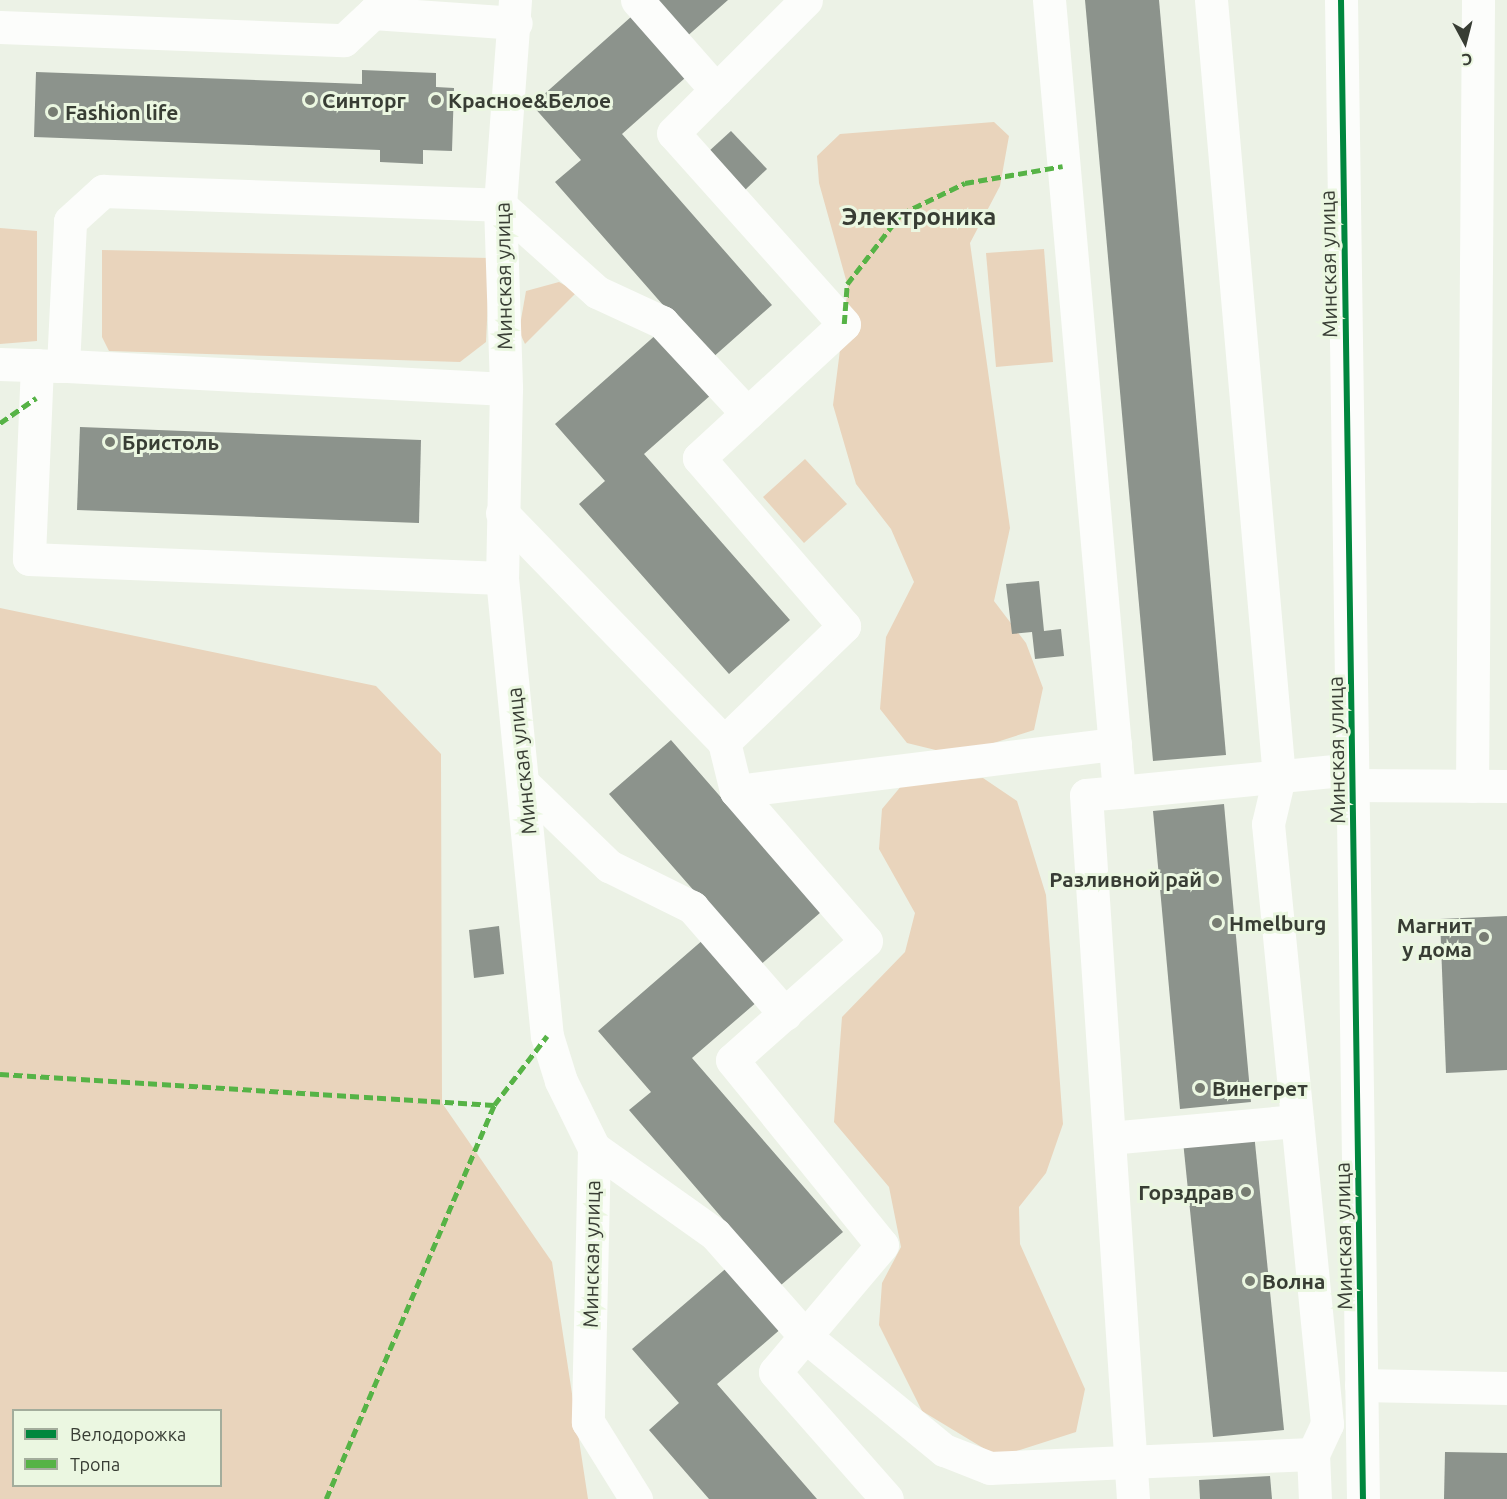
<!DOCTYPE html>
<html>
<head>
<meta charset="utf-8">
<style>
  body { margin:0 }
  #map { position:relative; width:1507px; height:1499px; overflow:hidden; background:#ecf2e6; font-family:Ubuntu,sans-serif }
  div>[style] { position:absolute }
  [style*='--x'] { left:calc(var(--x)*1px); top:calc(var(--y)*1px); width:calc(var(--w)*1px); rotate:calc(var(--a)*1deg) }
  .green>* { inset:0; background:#e9d4bc }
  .building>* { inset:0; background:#8c938c }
  .minor>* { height:33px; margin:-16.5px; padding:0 16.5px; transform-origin:16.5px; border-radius:16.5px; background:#fcfdfb }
  .quiet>* { height:4.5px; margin-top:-2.25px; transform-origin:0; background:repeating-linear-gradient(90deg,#56b346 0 9px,transparent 0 13.5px) }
  .cycleway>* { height:6px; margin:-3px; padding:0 3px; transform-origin:3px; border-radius:3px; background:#00873e }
  .dots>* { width:16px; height:16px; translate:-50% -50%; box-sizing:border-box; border:3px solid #ebf7e1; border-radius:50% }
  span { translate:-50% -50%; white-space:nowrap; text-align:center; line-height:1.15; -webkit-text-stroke:6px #ebf7e1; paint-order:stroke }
  .poi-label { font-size:21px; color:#383d34; font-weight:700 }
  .left { translate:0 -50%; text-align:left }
  .right { translate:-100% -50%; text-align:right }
  .street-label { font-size:21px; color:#383d34 }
  .quarter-label { font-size:24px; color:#383d34; font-weight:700 }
  .legend { position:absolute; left:12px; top:1409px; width:210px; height:78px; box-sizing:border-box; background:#ebf7e1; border:2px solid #a3ad9c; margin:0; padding:8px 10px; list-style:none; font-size:18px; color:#383d34 }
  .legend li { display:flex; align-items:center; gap:12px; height:30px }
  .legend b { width:30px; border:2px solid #a3ad9c }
  .north { position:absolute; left:1435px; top:12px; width:60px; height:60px; -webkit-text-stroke:4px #ebf7e1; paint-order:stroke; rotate:173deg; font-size:16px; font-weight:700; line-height:24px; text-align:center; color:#383d34 }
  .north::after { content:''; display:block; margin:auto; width:21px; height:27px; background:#383d34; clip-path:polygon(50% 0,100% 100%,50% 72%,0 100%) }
</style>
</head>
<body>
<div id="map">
  <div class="green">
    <div style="clip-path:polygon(994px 122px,1009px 136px,1000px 186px,970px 243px,1010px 528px,994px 601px,1026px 643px,1043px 688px,1034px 730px,956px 755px,907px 743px,880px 709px,886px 637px,914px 582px,891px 529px,856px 484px,833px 405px,848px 287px,819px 183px,817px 156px,840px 134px)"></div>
    <div style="clip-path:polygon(0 228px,37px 231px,37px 341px,0 344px)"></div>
    <div style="clip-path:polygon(1044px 249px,1053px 362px,996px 367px,986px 253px)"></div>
    <div style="clip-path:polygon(102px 250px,490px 258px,486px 342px,460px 362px,109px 351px,102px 337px)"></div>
    <div style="clip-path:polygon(559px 282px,577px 292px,525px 344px,519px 331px,526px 291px)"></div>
    <div style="clip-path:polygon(805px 459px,847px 504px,804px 543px,763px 497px)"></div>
    <div style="clip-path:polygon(evenodd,0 608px,376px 686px,441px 754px,442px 1103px,552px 1262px,588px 1499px,0 1499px,0 608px,14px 1410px,220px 1410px,220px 1486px,14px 1486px,14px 1410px)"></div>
    <div style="clip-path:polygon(983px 778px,1017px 801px,1046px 895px,1063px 1124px,1046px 1173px,1019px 1207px,1020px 1244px,1085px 1389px,1076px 1432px,998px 1457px,922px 1411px,879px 1325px,882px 1283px,901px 1247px,889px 1187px,834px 1122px,842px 1017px,905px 952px,915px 913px,879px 849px,882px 809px,902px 785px)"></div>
  </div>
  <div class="building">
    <div style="clip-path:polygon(650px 0,728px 0,684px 39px,685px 78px,622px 134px,772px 305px,711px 359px,712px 394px,644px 454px,790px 620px,729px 674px,579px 504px,605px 481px,555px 424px,658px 333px,692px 338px,555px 182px,581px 160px,532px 105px)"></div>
    <div style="clip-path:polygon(1085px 0,1159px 0,1226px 755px,1153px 761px)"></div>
    <div style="clip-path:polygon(362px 70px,436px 73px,436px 87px,454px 88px,452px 151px,423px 150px,423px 164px,380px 162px,380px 150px,34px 137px,36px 72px,362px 84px)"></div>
    <div style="clip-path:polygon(731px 131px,767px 169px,745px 190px,708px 152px)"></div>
    <div style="clip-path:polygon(80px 427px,421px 440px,419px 523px,77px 510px)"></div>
    <div style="clip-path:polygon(1039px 581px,1044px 631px,1061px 629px,1064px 656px,1035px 659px,1032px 632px,1012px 634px,1006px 584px)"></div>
    <div style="clip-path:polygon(671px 740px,821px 912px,759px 966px,758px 1001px,692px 1058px,843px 1232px,781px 1285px,783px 1327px,717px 1384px,817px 1499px,709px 1499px,649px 1430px,679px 1403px,632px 1349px,730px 1265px,760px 1262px,629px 1110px,651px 1092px,598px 1031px,704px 939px,739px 942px,609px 794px)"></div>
    <div style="clip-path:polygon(1224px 804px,1251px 1102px,1180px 1109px,1153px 811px)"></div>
    <div style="clip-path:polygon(1507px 916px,1507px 1070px,1446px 1073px,1440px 919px)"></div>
    <div style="clip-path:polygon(499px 926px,504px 974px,474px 978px,469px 930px)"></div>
    <div style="clip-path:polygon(1254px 1133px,1284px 1430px,1213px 1437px,1183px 1141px)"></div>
    <div style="clip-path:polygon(1445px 1452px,1507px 1453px,1507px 1499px,1444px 1499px)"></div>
    <div style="clip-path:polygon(1270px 1476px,1272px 1499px,1200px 1499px,1199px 1480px)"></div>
  </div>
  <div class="minor">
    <div style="--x:515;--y:0;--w:206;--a:94.2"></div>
    <div style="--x:500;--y:205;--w:184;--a:88.1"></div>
    <div style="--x:506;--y:389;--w:189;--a:91.2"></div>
    <div style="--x:502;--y:578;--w:460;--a:84.4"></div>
    <div style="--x:547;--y:1036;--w:47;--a:72.7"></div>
    <div style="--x:561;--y:1081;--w:75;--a:63.8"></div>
    <div style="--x:594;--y:1148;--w:274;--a:91.3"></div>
    <div style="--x:588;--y:1422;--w:91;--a:58.1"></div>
    <div style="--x:637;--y:0;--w:120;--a:48.7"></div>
    <div style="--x:1049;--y:0;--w:795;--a:84.95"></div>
    <div style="--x:1119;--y:792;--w:33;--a:175"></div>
    <div style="--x:1086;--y:795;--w:706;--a:86.18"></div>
    <div style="--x:1211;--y:0;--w:780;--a:85"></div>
    <div style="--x:1279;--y:777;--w:48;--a:103.2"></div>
    <div style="--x:1268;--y:824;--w:603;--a:84.38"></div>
    <div style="--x:1327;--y:1424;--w:33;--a:115"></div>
    <div style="--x:1313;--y:1454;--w:45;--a:87.5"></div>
    <div style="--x:1341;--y:0;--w:1499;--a:89.16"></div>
    <div style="--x:0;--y:27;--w:344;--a:2.2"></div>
    <div style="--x:344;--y:40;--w:40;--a:-43"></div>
    <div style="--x:373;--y:13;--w:143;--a:4"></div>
    <div style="--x:0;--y:364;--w:58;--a:2"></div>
    <div style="--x:37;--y:365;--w:194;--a:92.4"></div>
    <div style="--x:29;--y:559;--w:473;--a:2.3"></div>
    <div style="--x:506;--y:389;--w:444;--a:-177"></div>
    <div style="--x:63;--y:366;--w:145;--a:-87.2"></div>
    <div style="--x:70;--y:221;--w:45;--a:-42.3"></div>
    <div style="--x:103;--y:191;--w:397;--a:2"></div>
    <div style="--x:500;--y:205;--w:130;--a:41.9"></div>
    <div style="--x:597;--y:292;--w:72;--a:24.8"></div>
    <div style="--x:662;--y:322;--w:125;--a:47"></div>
    <div style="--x:502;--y:513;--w:319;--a:45.9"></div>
    <div style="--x:724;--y:742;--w:50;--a:76.2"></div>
    <div style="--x:736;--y:791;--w:198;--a:49.1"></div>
    <div style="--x:866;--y:941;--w:179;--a:138.4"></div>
    <div style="--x:732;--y:1060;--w:238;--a:51"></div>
    <div style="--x:882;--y:1245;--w:166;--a:130.1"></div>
    <div style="--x:775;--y:1372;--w:169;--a:48.6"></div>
    <div style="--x:724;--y:742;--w:167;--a:-44"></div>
    <div style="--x:844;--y:626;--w:222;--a:-130.8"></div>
    <div style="--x:699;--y:458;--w:197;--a:-42.7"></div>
    <div style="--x:844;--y:324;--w:256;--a:-131.8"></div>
    <div style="--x:673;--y:133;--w:188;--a:-45"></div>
    <div style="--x:523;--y:783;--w:120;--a:44"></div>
    <div style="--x:609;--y:866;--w:93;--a:26.3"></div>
    <div style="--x:692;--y:907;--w:142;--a:49"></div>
    <div style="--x:1353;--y:785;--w:154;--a:0.4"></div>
    <div style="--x:1472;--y:786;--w:786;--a:-89.56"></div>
    <div style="--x:736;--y:791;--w:382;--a:-7.1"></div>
    <div style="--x:1119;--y:792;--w:234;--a:-5.6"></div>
    <div style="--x:1109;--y:1138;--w:189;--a:-5.2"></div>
    <div style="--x:594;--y:1148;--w:148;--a:35.4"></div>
    <div style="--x:715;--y:1234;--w:136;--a:48.6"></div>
    <div style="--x:805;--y:1336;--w:180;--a:39.4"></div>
    <div style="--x:944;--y:1450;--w:49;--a:21.4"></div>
    <div style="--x:990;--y:1468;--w:323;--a:-2.5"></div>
    <div style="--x:1361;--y:1385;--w:146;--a:1.2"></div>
  </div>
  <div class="quiet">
    <div style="--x:844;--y:324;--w:40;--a:-85.7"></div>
    <div style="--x:847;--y:284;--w:88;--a:-52.4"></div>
    <div style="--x:901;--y:214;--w:71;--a:-25.8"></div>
    <div style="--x:965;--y:183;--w:99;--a:-9.8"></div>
    <div style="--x:0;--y:423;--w:44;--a:-34.8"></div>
    <div style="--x:0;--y:1074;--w:495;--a:3.6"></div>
    <div style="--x:326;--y:1499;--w:428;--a:-66.9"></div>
    <div style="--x:494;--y:1105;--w:87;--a:-52.5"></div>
  </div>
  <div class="cycleway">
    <div style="--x:1341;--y:0;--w:1499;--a:89.16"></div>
  </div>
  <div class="dots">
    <div style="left:310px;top:100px;background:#777c72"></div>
    <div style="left:436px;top:100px;background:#777c72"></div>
    <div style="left:53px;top:112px;background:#777c72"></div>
    <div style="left:110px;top:442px;background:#777c72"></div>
    <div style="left:1214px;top:879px;background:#777c72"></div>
    <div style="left:1217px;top:923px;background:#777c72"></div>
    <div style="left:1484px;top:937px;background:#777c72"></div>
    <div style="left:1200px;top:1088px;background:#777c72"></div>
    <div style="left:1246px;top:1192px;background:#777c72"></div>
    <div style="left:1250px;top:1281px;background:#777c72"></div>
  </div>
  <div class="poi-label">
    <span class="left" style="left:322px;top:100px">Синторг</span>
    <span class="left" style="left:448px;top:100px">Красное&amp;Белое</span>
    <span class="left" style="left:65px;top:112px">Fashion life</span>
    <span class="left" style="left:122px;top:442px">Бристоль</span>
    <span class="right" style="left:1202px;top:879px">Разливной рай</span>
    <span class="left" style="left:1229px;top:923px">Hmelburg</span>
    <span class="right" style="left:1472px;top:937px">Магнит<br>у дома</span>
    <span class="left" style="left:1212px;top:1088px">Винегрет</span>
    <span class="right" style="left:1234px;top:1192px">Горздрав</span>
    <span class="left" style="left:1262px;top:1281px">Волна</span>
  </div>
  <div class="street-label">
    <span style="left:1328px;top:264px;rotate:-91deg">Минская улица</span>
    <span style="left:503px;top:276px;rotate:-91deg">Минская улица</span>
    <span style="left:1336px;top:750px;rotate:-91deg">Минская улица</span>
    <span style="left:521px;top:761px;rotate:-96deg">Минская улица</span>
    <span style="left:1343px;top:1236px;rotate:-91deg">Минская улица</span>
    <span style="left:591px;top:1254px;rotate:-89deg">Минская улица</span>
  </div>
  <div class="quarter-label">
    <span style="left:919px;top:217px">Электроника</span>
  </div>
  <ul class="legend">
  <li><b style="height:8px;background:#00873e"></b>Велодорожка</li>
  <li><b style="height:8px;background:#56b346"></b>Тропа</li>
  </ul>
  <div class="north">С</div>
</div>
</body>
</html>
